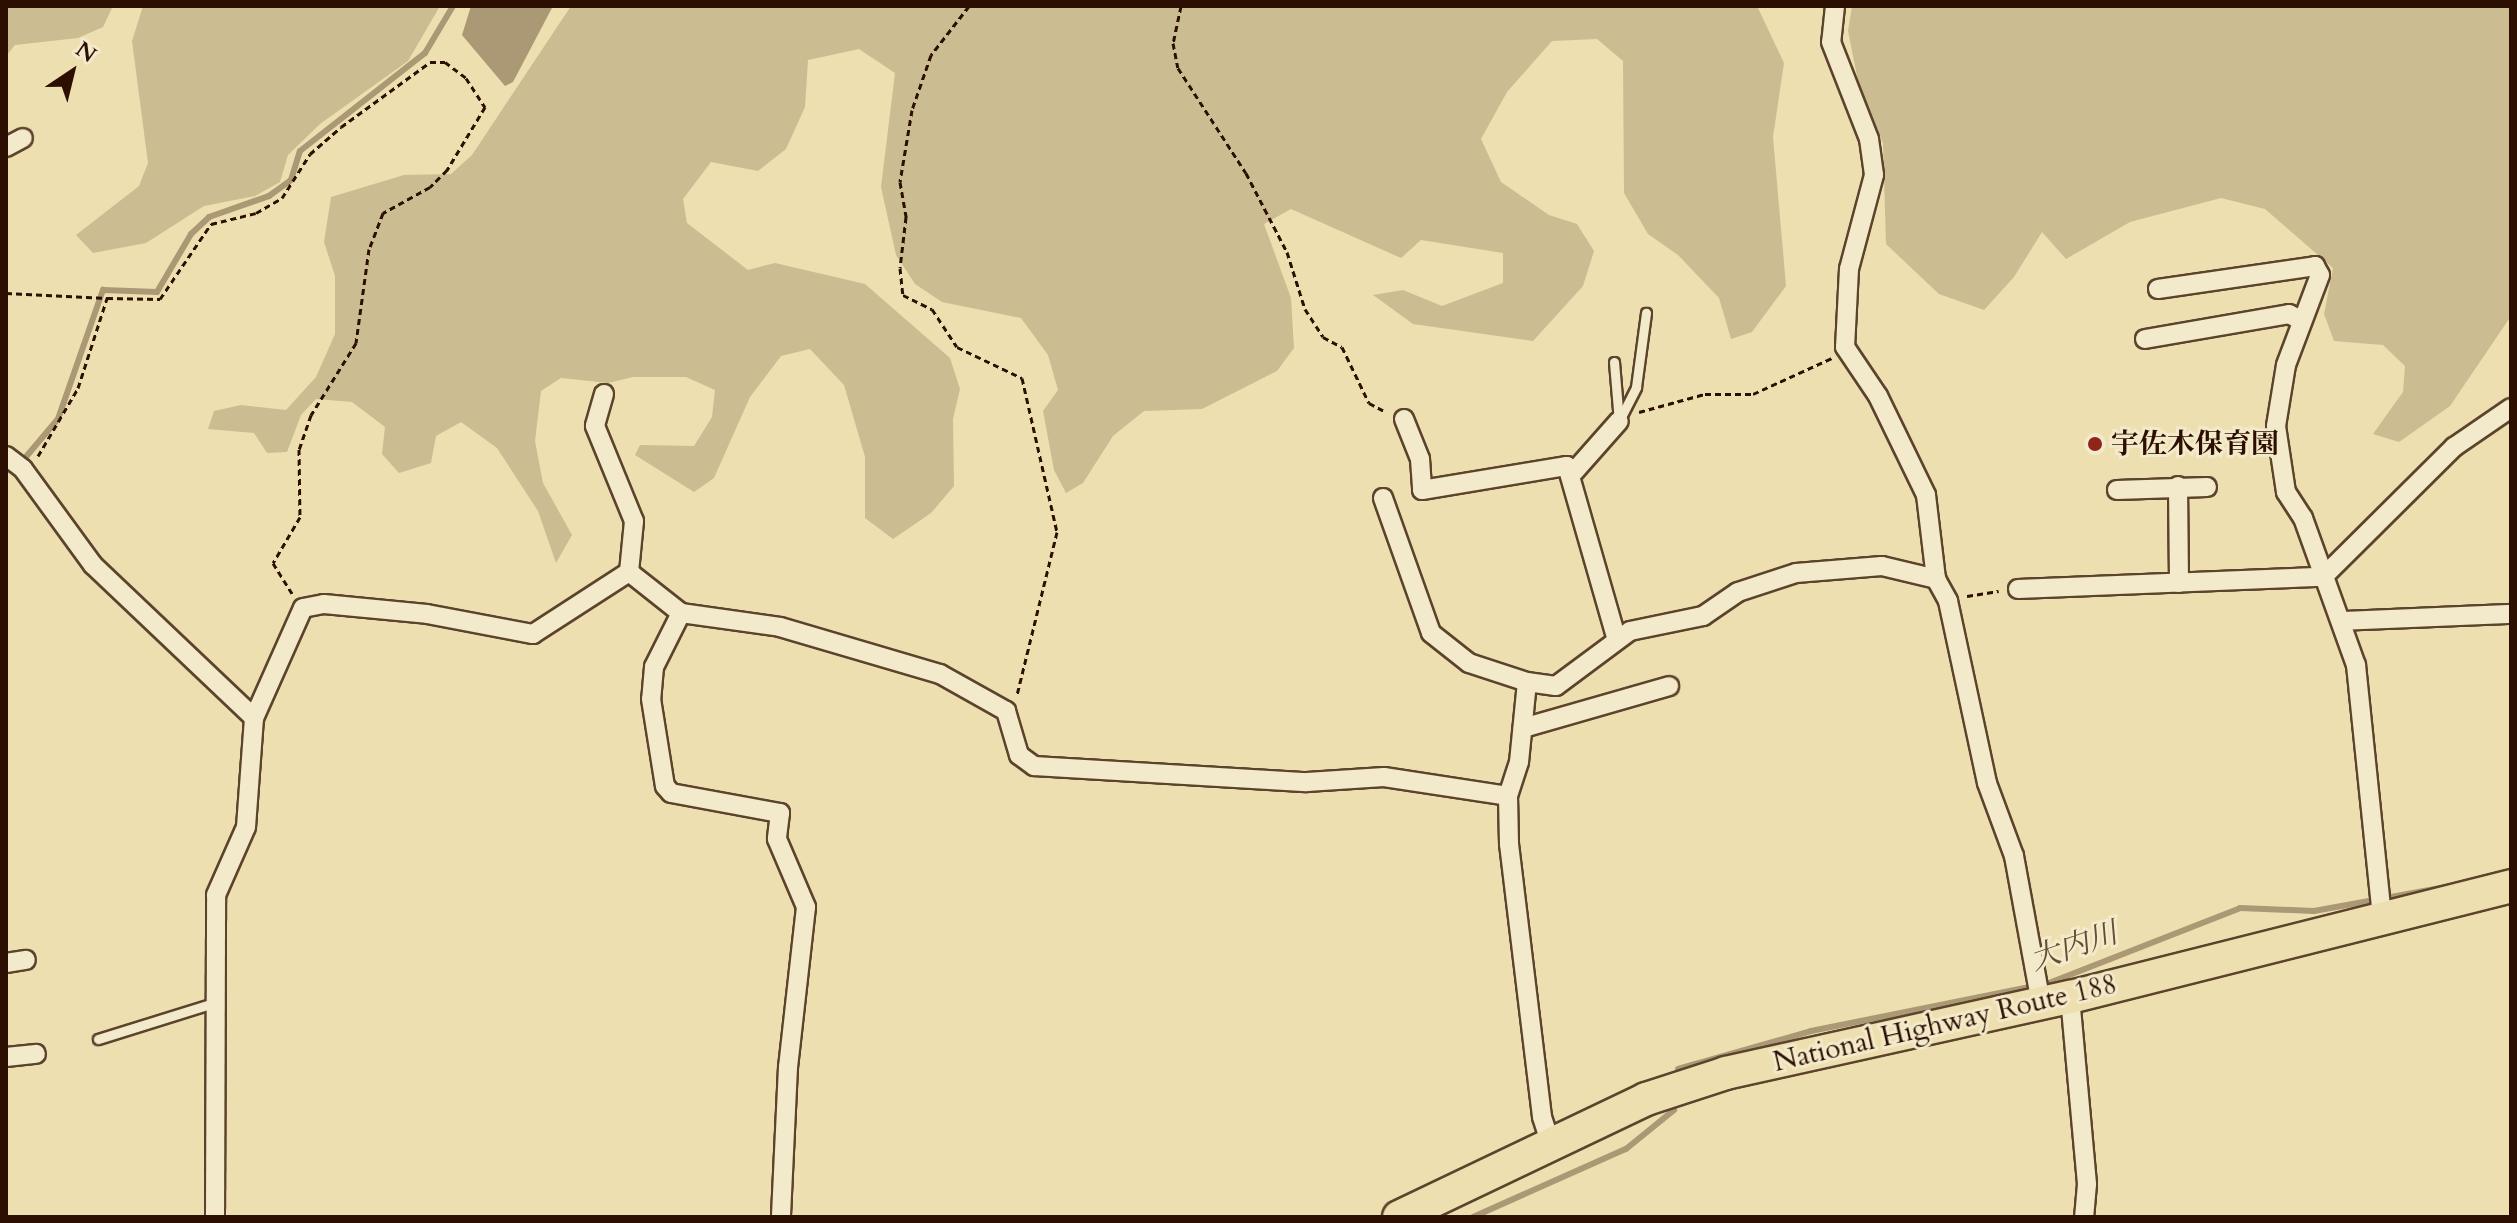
<!DOCTYPE html>
<html>
<head>
<meta charset="utf-8">
<style>
  body { margin:0 }
  #map { position:relative; width:2517px; height:1223px; overflow:hidden; background:#eddfaf; font-family:Cardo,"Noto Serif JP",serif }
  div>[style] { position:absolute }
  [style*='--x'] { left:calc(var(--x)*1px); top:calc(var(--y)*1px); width:calc(var(--w)*1px); rotate:calc(var(--a)*1deg) }
  .green>* { inset:0; background:#ccbc91 }
  .water>* { inset:0; background:#ab9874 }
  .stream>* { height:6px; margin:-3px; padding:0 3px; transform-origin:3px; border-radius:3px; background:#ab9874 }
  .path>* { height:3px; margin-top:-1.5px; transform-origin:0; background:repeating-linear-gradient(90deg,#2c0f00 0 6px,transparent 0 10px) }
  .roads { filter:drop-shadow(2px 0 #5c432c) drop-shadow(-2px 0 #5c432c) drop-shadow(0 2px #5c432c) drop-shadow(0 -2px #5c432c) }
  .service>* { height:9px; margin:-4.5px; padding:0 4.5px; transform-origin:4.5px; border-radius:4.5px; background:#f3eacb }
  .minor>* { height:18px; margin:-9px; padding:0 9px; transform-origin:9px; border-radius:9px; background:#f3eacb }
  .trunk>* { height:32px; margin:-16px; padding:0 16px; transform-origin:16px; border-radius:16px; background:#eddfaf }
  .dots>* { width:22px; height:22px; translate:-50% -50%; box-sizing:border-box; border:4px solid #f3eacb; border-radius:50% }
  span { translate:-50% -50%; white-space:nowrap; text-align:center; line-height:1.15; -webkit-text-stroke:6px #f3eacb; paint-order:stroke }
  .poi-label { font-size:28px; color:#2c0f00; font-weight:700 }
  .left { translate:0 -50%; text-align:left }
  .street-label { font-size:28px; color:#2c0f00 }
  .water-label { font-size:30px; color:#654d34; font-style:italic }
  .frame { position:absolute; inset:0; border:8px solid #2c0f00; pointer-events:none }
  .north { position:absolute; left:32px; top:32px; width:80px; height:80px; -webkit-text-stroke:6px #f3eacb; paint-order:stroke; rotate:35deg; font-size:22px; font-weight:700; line-height:32px; text-align:center; color:#2c0f00 }
  .north::after { content:''; display:block; margin:auto; width:28px; height:36px; background:#2c0f00; clip-path:polygon(50% 0,100% 100%,50% 72%,0 100%) }
</style>
</head>
<body>
<div id="map">
  <div class="green">
    <div style="clip-path:polygon(6px 6px,113px 6px,103px 27px,78px 38px,15px 45px,6px 56px)"></div>
    <div style="clip-path:polygon(143px 6px,440px 6px,408px 61px,320px 124px,288px 155px,280px 182px,255px 196px,204px 206px,146px 243px,93px 253px,76px 235px,139px 186px,148px 163px,132px 41px)"></div>
    <div style="clip-path:polygon(571px 6px,1757px 6px,1784px 63px,1773px 137px,1786px 286px,1752px 332px,1731px 339px,1719px 298px,1678px 255px,1648px 234px,1624px 193px,1623px 61px,1597px 39px,1552px 41px,1507px 92px,1481px 139px,1501px 182px,1549px 215px,1577px 224px,1594px 251px,1583px 286px,1533px 341px,1413px 324px,1373px 295px,1403px 290px,1442px 306px,1503px 283px,1503px 253px,1421px 240px,1401px 258px,1291px 209px,1264px 224px,1291px 298px,1294px 348px,1277px 371px,1202px 409px,1144px 411px,1113px 436px,1083px 483px,1066px 493px,1054px 470px,1043px 411px,1058px 390px,1048px 355px,1021px 318px,942px 302px,915px 284px,896px 255px,881px 187px,895px 73px,859px 49px,808px 60px,805px 107px,786px 149px,758px 171px,711px 162px,683px 199px,687px 223px,748px 270px,775px 263px,865px 284px,950px 358px,960px 389px,953px 419px,954px 486px,931px 513px,893px 539px,865px 518px,865px 457px,844px 385px,810px 349px,781px 356px,750px 397px,714px 478px,694px 492px,635px 455px,640px 445px,694px 446px,712px 417px,715px 390px,686px 377px,633px 377px,608px 383px,561px 378px,541px 391px,535px 441px,543px 483px,572px 535px,556px 563px,538px 511px,497px 448px,461px 422px,436px 436px,431px 463px,399px 473px,382px 454px,385px 427px,352px 402px,316px 399px,301px 415px,287px 452px,267px 453px,254px 433px,208px 429px,214px 411px,241px 405px,286px 410px,316px 377px,335px 334px,335px 276px,324px 242px,331px 197px,404px 175px,451px 174px,472px 155px)"></div>
    <div style="clip-path:polygon(1852px 6px,2511px 6px,2511px 316px,2450px 406px,2399px 442px,2373px 434px,2403px 392px,2405px 366px,2383px 345px,2334px 341px,2324px 314px,2333px 268px,2265px 209px,2221px 198px,2130px 222px,2066px 259px,2042px 232px,2014px 277px,1984px 310px,1939px 294px,1886px 244px,1883px 143px,1858px 81px,1848px 31px)"></div>
  </div>
  <div class="water">
    <div style="clip-path:polygon(471px 6px,553px 6px,513px 82px,505px 86px,462px 35px)"></div>
  </div>
  <div class="stream">
    <div style="--x:25;--y:458;--w:51;--a:-49.8"></div>
    <div style="--x:58;--y:419;--w:137;--a:-70.8"></div>
    <div style="--x:103;--y:290;--w:54;--a:2.1"></div>
    <div style="--x:157;--y:292;--w:67;--a:-59.6"></div>
    <div style="--x:191;--y:234;--w:25;--a:-43"></div>
    <div style="--x:209;--y:217;--w:64;--a:-19.3"></div>
    <div style="--x:269;--y:196;--w:27;--a:-36"></div>
    <div style="--x:291;--y:180;--w:30;--a:-73"></div>
    <div style="--x:300;--y:151;--w:159;--a:-38.1"></div>
    <div style="--x:425;--y:53;--w:55;--a:-59.2"></div>
    <div style="--x:1678;--y:1069;--w:138;--a:-15.9"></div>
    <div style="--x:1811;--y:1031;--w:243;--a:-11.4"></div>
    <div style="--x:2049;--y:983;--w:205;--a:-21.4"></div>
    <div style="--x:2240;--y:908;--w:74;--a:2.3"></div>
    <div style="--x:2314;--y:911;--w:173;--a:-10.3"></div>
    <div style="--x:1473;--y:1217;--w:167;--a:-24"></div>
    <div style="--x:1626;--y:1149;--w:62;--a:-39.1"></div>
  </div>
  <div class="path">
    <div style="--x:969;--y:6;--w:62;--a:127.8"></div>
    <div style="--x:931;--y:55;--w:58;--a:109.1"></div>
    <div style="--x:912;--y:110;--w:73;--a:99.5"></div>
    <div style="--x:900;--y:182;--w:36;--a:80"></div>
    <div style="--x:906;--y:217;--w:51;--a:96.7"></div>
    <div style="--x:900;--y:268;--w:27;--a:84"></div>
    <div style="--x:903;--y:295;--w:32;--a:26"></div>
    <div style="--x:932;--y:309;--w:45;--a:56.7"></div>
    <div style="--x:957;--y:347;--w:72;--a:25.5"></div>
    <div style="--x:1022;--y:378;--w:158;--a:77.2"></div>
    <div style="--x:1057;--y:532;--w:168;--a:103.8"></div>
    <div style="--x:1181;--y:6;--w:38;--a:102"></div>
    <div style="--x:1173;--y:43;--w:25;--a:79"></div>
    <div style="--x:1178;--y:68;--w:125;--a:57.1"></div>
    <div style="--x:1246;--y:173;--w:89;--a:62.6"></div>
    <div style="--x:1287;--y:252;--w:60;--a:72.5"></div>
    <div style="--x:1305;--y:309;--w:33;--a:57"></div>
    <div style="--x:1323;--y:337;--w:21;--a:28"></div>
    <div style="--x:1342;--y:347;--w:62;--a:64.3"></div>
    <div style="--x:1369;--y:403;--w:19;--a:28"></div>
    <div style="--x:6;--y:293;--w:101;--a:2.8"></div>
    <div style="--x:1639;--y:412;--w:68;--a:-15.3"></div>
    <div style="--x:1705;--y:394;--w:48;--a:0"></div>
    <div style="--x:1753;--y:394;--w:87;--a:-24.5"></div>
    <div style="--x:38;--y:456;--w:79;--a:-59.5"></div>
    <div style="--x:78;--y:388;--w:95;--a:-72.1"></div>
    <div style="--x:107;--y:298;--w:53;--a:1.1"></div>
    <div style="--x:160;--y:299;--w:91;--a:-55.8"></div>
    <div style="--x:211;--y:224;--w:46;--a:-13.7"></div>
    <div style="--x:256;--y:213;--w:30;--a:-30"></div>
    <div style="--x:282;--y:198;--w:52;--a:-57.5"></div>
    <div style="--x:310;--y:154;--w:41;--a:-41.1"></div>
    <div style="--x:341;--y:127;--w:110;--a:-36.1"></div>
    <div style="--x:430;--y:62;--w:15;--a:0"></div>
    <div style="--x:445;--y:62;--w:26;--a:37"></div>
    <div style="--x:466;--y:78;--w:35;--a:57"></div>
    <div style="--x:485;--y:107;--w:74;--a:121.1"></div>
    <div style="--x:447;--y:170;--w:24;--a:135"></div>
    <div style="--x:430;--y:187;--w:54;--a:151"></div>
    <div style="--x:383;--y:213;--w:39;--a:111"></div>
    <div style="--x:369;--y:249;--w:95;--a:97.9"></div>
    <div style="--x:356;--y:343;--w:85;--a:122"></div>
    <div style="--x:311;--y:415;--w:36;--a:109"></div>
    <div style="--x:299;--y:449;--w:68;--a:89.2"></div>
    <div style="--x:300;--y:517;--w:53;--a:120.4"></div>
    <div style="--x:273;--y:563;--w:36;--a:58"></div>
    <div style="--x:1967;--y:596;--w:32;--a:-9"></div>
  </div>
  <div class="roads">
    <div class="service">
      <div style="--x:1614;--y:362;--w:59;--a:85.2"></div>
      <div style="--x:1619;--y:421;--w:38;--a:-63"></div>
      <div style="--x:1636;--y:387;--w:75;--a:-82.3"></div>
      <div style="--x:98;--y:1039;--w:125;--a:-17.3"></div>
    </div>
    <div class="minor">
      <div style="--x:1835;--y:6;--w:36;--a:96"></div>
      <div style="--x:1831;--y:42;--w:104;--a:68.6"></div>
      <div style="--x:1869;--y:139;--w:36;--a:82"></div>
      <div style="--x:1874;--y:175;--w:97;--a:104.9"></div>
      <div style="--x:1849;--y:269;--w:78;--a:92.9"></div>
      <div style="--x:1845;--y:347;--w:59;--a:56"></div>
      <div style="--x:1878;--y:396;--w:110;--a:64.1"></div>
      <div style="--x:1926;--y:495;--w:85;--a:83.2"></div>
      <div style="--x:1936;--y:579;--w:25;--a:61"></div>
      <div style="--x:1948;--y:601;--w:186;--a:77.9"></div>
      <div style="--x:1987;--y:783;--w:78;--a:69.7"></div>
      <div style="--x:2014;--y:856;--w:149;--a:79.6"></div>
      <div style="--x:6;--y:147;--w:19;--a:-28"></div>
      <div style="--x:2158;--y:289;--w:159;--a:-8.3"></div>
      <div style="--x:2315;--y:266;--w:10;--a:61"></div>
      <div style="--x:2320;--y:275;--w:96;--a:110.7"></div>
      <div style="--x:2286;--y:365;--w:62;--a:99.3"></div>
      <div style="--x:2276;--y:426;--w:67;--a:81.4"></div>
      <div style="--x:2286;--y:492;--w:31;--a:57"></div>
      <div style="--x:2303;--y:518;--w:156;--a:70.2"></div>
      <div style="--x:2356;--y:665;--w:254;--a:84.1"></div>
      <div style="--x:2145;--y:339;--w:146;--a:-9.8"></div>
      <div style="--x:2289;--y:314;--w:15;--a:28"></div>
      <div style="--x:604;--y:394;--w:33;--a:106"></div>
      <div style="--x:595;--y:426;--w:103;--a:67.7"></div>
      <div style="--x:634;--y:521;--w:51;--a:95.6"></div>
      <div style="--x:1404;--y:419;--w:43;--a:68.2"></div>
      <div style="--x:1420;--y:459;--w:31;--a:86"></div>
      <div style="--x:1422;--y:490;--w:147;--a:-9.4"></div>
      <div style="--x:1567;--y:466;--w:181;--a:74"></div>
      <div style="--x:6;--y:456;--w:21;--a:37"></div>
      <div style="--x:23;--y:469;--w:119;--a:53.9"></div>
      <div style="--x:93;--y:565;--w:222;--a:43.5"></div>
      <div style="--x:1573;--y:473;--w:69;--a:-48.5"></div>
      <div style="--x:2178;--y:486;--w:97;--a:89.4"></div>
      <div style="--x:2117;--y:490;--w:90;--a:-1.9"></div>
      <div style="--x:1383;--y:498;--w:143;--a:70.4"></div>
      <div style="--x:1431;--y:633;--w:48;--a:38.3"></div>
      <div style="--x:1469;--y:663;--w:61;--a:18.1"></div>
      <div style="--x:1527;--y:682;--w:29;--a:8"></div>
      <div style="--x:1556;--y:686;--w:92;--a:-36.6"></div>
      <div style="--x:1630;--y:631;--w:75;--a:-11.6"></div>
      <div style="--x:1703;--y:616;--w:42;--a:-34.4"></div>
      <div style="--x:1738;--y:592;--w:61;--a:-18.1"></div>
      <div style="--x:1796;--y:573;--w:86;--a:-4.7"></div>
      <div style="--x:1882;--y:566;--w:56;--a:13.5"></div>
      <div style="--x:2018;--y:589;--w:305;--a:-2.3"></div>
      <div style="--x:2323;--y:577;--w:185;--a:-44.8"></div>
      <div style="--x:2454;--y:447;--w:69;--a:-34.4"></div>
      <div style="--x:681;--y:613;--w:60;--a:116.6"></div>
      <div style="--x:654;--y:667;--w:32;--a:95"></div>
      <div style="--x:651;--y:699;--w:88;--a:80.9"></div>
      <div style="--x:665;--y:786;--w:9;--a:49"></div>
      <div style="--x:671;--y:793;--w:111;--a:10.4"></div>
      <div style="--x:780;--y:813;--w:26;--a:97"></div>
      <div style="--x:777;--y:839;--w:74;--a:66.9"></div>
      <div style="--x:806;--y:907;--w:161;--a:96.4"></div>
      <div style="--x:788;--y:1067;--w:150;--a:92.7"></div>
      <div style="--x:2341;--y:621;--w:170;--a:-2.4"></div>
      <div style="--x:1527;--y:682;--w:80;--a:95.7"></div>
      <div style="--x:1519;--y:762;--w:36;--a:108"></div>
      <div style="--x:1508;--y:796;--w:48;--a:88.8"></div>
      <div style="--x:1509;--y:844;--w:275;--a:83.1"></div>
      <div style="--x:1542;--y:1117;--w:28;--a:72"></div>
      <div style="--x:1523;--y:728;--w:152;--a:-16"></div>
      <div style="--x:6;--y:963;--w:20;--a:-9"></div>
      <div style="--x:2070;--y:997;--w:188;--a:84.8"></div>
      <div style="--x:2087;--y:1184;--w:33;--a:95"></div>
      <div style="--x:6;--y:1057;--w:30;--a:-6"></div>
      <div style="--x:215;--y:1217;--w:322;--a:-89.8"></div>
      <div style="--x:216;--y:895;--w:74;--a:-66.2"></div>
      <div style="--x:246;--y:827;--w:109;--a:-85.8"></div>
      <div style="--x:254;--y:718;--w:120;--a:-66"></div>
      <div style="--x:303;--y:608;--w:21;--a:-11"></div>
      <div style="--x:324;--y:604;--w:103;--a:5.5"></div>
      <div style="--x:427;--y:614;--w:108;--a:10.7"></div>
      <div style="--x:533;--y:634;--w:114;--a:-32.9"></div>
      <div style="--x:629;--y:572;--w:66;--a:38.3"></div>
      <div style="--x:681;--y:613;--w:100;--a:8"></div>
      <div style="--x:780;--y:627;--w:167;--a:16.4"></div>
      <div style="--x:940;--y:674;--w:76;--a:29.3"></div>
      <div style="--x:1006;--y:711;--w:46;--a:73.5"></div>
      <div style="--x:1019;--y:755;--w:19;--a:36"></div>
      <div style="--x:1034;--y:766;--w:273;--a:3.4"></div>
      <div style="--x:1307;--y:782;--w:77;--a:-3.7"></div>
      <div style="--x:1384;--y:777;--w:125;--a:8.7"></div>
    </div>
    <div class="trunk">
      <div style="--x:1399;--y:1217;--w:274;--a:-25.5"></div>
      <div style="--x:1646;--y:1099;--w:84;--a:-18"></div>
      <div style="--x:1726;--y:1073;--w:352;--a:-12.5"></div>
      <div style="--x:2070;--y:997;--w:455;--a:-14.1"></div>
    </div>
  </div>
  <div class="dots">
    <div style="left:2095px;top:444px;background:#8f2418"></div>
  </div>
  <div class="poi-label">
    <span class="left" style="left:2111px;top:444px">宇佐木保育園</span>
  </div>
  <div class="street-label">
    <span style="left:1945px;top:1023px;rotate:-13deg">National Highway Route 188</span>
  </div>
  <div class="water-label">
    <span style="left:2074px;top:947px;rotate:-19deg">大内川</span>
  </div>
  <div class="frame"></div>
  <div class="north">N</div>
</div>
</body>
</html>
